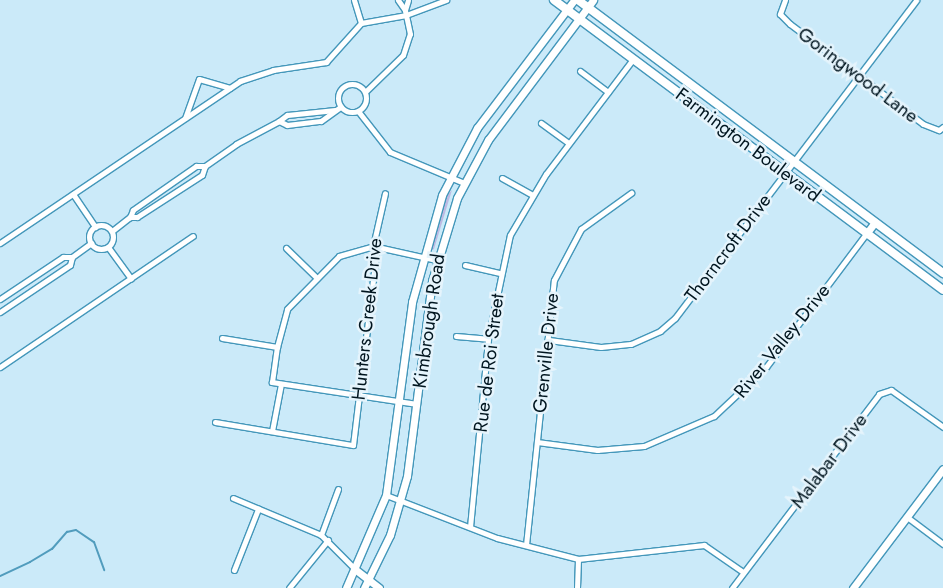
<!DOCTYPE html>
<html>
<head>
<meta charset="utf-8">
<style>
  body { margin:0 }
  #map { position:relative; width:943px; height:588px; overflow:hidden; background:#cbeaf9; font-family:Jost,sans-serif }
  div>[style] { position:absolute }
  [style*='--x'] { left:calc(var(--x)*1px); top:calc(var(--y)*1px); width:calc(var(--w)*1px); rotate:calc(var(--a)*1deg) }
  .green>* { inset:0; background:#bdbae2 }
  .stream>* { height:2px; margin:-1px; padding:0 1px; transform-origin:1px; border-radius:1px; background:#519cbd }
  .roads { filter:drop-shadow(1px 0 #4497ba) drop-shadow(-1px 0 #4497ba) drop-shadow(0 1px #4497ba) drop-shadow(0 -1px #4497ba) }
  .minor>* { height:5px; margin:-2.5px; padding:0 2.5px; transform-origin:2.5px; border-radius:2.5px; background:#fff }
  .minor>.ring { margin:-2.5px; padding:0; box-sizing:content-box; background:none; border:5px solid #fff; border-radius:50% }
  .tertiary>* { height:7px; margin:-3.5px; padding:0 3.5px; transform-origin:3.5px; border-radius:3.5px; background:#fff }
  .secondary>* { height:8px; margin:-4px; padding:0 4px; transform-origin:4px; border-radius:4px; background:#fff }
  span { translate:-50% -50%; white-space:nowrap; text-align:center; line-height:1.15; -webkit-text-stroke:5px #e5f4fc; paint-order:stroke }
  .street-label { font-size:19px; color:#00151f }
</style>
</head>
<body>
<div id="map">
  <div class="green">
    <div style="clip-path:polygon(452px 190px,434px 249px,430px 251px,444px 199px)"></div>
  </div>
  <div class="stream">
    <div style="--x:0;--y:576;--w:33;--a:-25"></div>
    <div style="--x:30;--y:562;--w:26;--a:-31"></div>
    <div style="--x:52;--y:549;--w:23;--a:-49"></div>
    <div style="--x:67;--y:532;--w:9;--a:-13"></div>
    <div style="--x:76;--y:530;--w:22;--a:34"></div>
    <div style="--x:94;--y:542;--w:30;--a:70"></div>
  </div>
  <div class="roads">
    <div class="minor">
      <div style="--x:354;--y:0;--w:24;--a:73"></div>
      <div style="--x:398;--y:0;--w:12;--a:55"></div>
      <div style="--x:405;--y:10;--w:10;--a:-73"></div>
      <div style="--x:785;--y:0;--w:15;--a:110"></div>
      <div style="--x:780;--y:14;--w:14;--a:45"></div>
      <div style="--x:790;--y:24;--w:166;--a:36.9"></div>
      <div style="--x:923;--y:124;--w:17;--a:21"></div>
      <div style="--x:939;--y:130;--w:5;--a:-37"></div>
      <div style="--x:361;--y:23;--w:46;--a:-10.1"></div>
      <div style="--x:406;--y:15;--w:43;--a:-20.6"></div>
      <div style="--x:580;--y:71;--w:35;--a:37"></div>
      <div class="ring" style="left:338px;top:84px;width:23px;height:23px"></div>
      <div style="--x:365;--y:92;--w:53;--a:-44.2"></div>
      <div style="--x:403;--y:55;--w:22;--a:-72"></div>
      <div style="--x:410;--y:34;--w:25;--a:-102"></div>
      <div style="--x:335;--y:110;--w:48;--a:174.1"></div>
      <div style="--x:287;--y:115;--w:10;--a:143"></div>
      <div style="--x:279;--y:121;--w:9;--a:27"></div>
      <div style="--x:287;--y:125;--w:34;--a:-7"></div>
      <div style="--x:321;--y:121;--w:24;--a:-36"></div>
      <div style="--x:358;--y:111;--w:52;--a:52"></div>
      <div style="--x:390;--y:152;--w:80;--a:22.7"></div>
      <div style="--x:185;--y:118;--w:41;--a:-70.3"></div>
      <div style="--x:199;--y:79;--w:32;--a:16"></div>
      <div style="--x:541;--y:123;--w:34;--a:36"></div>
      <div style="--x:205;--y:166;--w:9;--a:180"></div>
      <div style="--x:196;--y:166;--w:77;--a:145.1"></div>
      <div style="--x:133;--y:210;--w:8;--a:113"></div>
      <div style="--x:130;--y:217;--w:7;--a:0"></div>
      <div style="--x:137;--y:217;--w:77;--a:-32.9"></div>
      <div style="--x:202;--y:175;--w:9;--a:-72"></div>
      <div style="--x:205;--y:166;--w:38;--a:-35"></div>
      <div style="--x:236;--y:144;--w:49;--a:-28.1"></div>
      <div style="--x:502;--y:178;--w:35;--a:29"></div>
      <div style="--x:73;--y:194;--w:40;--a:56"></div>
      <div class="ring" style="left:89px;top:225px;width:19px;height:19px"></div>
      <div style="--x:112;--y:231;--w:23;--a:-38"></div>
      <div style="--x:0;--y:243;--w:290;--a:-34"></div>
      <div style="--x:240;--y:81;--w:35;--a:-18"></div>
      <div style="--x:273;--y:70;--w:54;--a:-8.6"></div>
      <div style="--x:326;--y:62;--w:52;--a:-48.1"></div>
      <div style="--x:108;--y:247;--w:39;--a:54"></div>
      <div style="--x:286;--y:248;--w:43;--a:44.1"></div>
      <div style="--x:465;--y:265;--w:37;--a:13"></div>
      <div style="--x:0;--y:299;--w:76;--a:-33.7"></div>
      <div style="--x:63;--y:257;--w:9;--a:0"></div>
      <div style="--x:72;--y:257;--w:24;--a:-36"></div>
      <div style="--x:0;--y:312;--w:84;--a:-33.9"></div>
      <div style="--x:70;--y:265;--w:8;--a:-76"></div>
      <div style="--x:456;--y:336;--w:32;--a:5"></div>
      <div style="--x:222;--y:338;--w:56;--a:9.3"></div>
      <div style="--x:549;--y:340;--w:52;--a:7.7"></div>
      <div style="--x:601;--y:347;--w:30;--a:-6"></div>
      <div style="--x:631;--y:344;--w:32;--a:-24"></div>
      <div style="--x:660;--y:331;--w:20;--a:-41"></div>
      <div style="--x:675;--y:318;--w:399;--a:-52.8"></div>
      <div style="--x:0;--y:367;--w:233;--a:-34.2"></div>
      <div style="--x:417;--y:404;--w:147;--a:-171.4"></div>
      <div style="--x:272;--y:382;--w:35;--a:-82"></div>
      <div style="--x:277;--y:347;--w:39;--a:-75"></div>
      <div style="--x:287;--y:309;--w:74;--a:-45.5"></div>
      <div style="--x:339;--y:256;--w:35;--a:-16"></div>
      <div style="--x:373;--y:246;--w:65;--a:12.5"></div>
      <div style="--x:215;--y:422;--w:140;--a:9.5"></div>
      <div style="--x:353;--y:445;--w:191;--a:-83.1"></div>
      <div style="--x:376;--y:255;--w:9;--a:-108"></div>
      <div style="--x:373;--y:246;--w:54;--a:-77.2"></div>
      <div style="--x:272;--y:431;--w:48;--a:-79.2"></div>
      <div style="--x:537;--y:442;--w:61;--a:7.6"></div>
      <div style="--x:597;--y:450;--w:47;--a:-4.9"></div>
      <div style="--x:644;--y:446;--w:76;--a:-23.2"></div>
      <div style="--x:714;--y:416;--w:71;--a:-43.3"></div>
      <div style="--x:766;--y:367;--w:166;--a:-53.1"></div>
      <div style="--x:386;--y:495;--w:119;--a:21.2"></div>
      <div style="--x:497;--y:538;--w:84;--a:14.5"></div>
      <div style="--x:578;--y:559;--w:127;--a:-6.3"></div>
      <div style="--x:704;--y:545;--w:47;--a:34.7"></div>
      <div style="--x:233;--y:498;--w:95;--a:22.8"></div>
      <div style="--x:321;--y:535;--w:49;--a:45"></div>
      <div style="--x:907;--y:517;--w:45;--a:36.9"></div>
      <div style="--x:470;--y:527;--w:189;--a:-84.5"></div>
      <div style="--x:488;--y:339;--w:106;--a:-78.1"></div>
      <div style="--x:510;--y:235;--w:71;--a:-59.5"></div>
      <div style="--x:546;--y:174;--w:144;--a:-52.9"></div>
      <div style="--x:321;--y:535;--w:49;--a:-69.7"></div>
      <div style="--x:526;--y:545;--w:266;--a:-84"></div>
      <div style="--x:554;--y:280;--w:58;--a:-62.1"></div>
      <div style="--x:581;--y:229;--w:62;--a:-35.8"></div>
      <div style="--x:234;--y:570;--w:66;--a:-68.5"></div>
      <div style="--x:289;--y:588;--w:62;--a:-50.9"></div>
      <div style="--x:577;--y:588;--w:29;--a:-88"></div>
      <div style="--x:732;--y:588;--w:243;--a:-52.8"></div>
      <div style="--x:879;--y:394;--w:13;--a:-18"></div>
      <div style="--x:891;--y:390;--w:64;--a:35.4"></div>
    </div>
    <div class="tertiary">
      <div style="--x:866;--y:234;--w:15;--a:-53"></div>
      <div style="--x:356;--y:570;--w:29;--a:38"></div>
      <div style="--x:346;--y:588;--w:101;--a:-66.7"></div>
      <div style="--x:386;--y:495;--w:195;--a:-82.3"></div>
      <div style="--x:412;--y:302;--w:111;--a:-74.3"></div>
      <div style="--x:442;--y:195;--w:76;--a:-62.4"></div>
      <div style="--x:477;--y:128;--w:161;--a:-52.8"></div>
      <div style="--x:364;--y:588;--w:59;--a:-63.9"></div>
      <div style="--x:390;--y:535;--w:61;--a:-73.9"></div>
      <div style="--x:407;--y:476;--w:197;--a:-82.7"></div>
      <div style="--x:432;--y:281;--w:87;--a:-73.2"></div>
      <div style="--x:457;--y:198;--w:66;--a:-61.9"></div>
      <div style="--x:488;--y:140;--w:175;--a:-53.1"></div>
      <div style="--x:853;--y:588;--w:149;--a:-52.9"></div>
    </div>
    <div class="secondary">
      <div style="--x:554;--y:0;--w:485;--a:36.7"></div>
      <div style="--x:578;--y:0;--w:456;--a:36.8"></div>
    </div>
  </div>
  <div class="street-label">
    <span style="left:858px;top:75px;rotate:37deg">Goringwood Lane</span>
    <span style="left:748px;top:145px;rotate:37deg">Farmington Boulevard</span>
    <span style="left:728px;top:248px;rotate:-53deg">Thorncroft Drive</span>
    <span style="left:367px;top:319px;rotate:-84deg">Hunters Creek Drive</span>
    <span style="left:429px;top:321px;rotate:-82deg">Kimbrough Road</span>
    <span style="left:782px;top:341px;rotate:-51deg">River Valley Drive</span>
    <span style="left:546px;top:353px;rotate:-84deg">Grenville Drive</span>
    <span style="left:489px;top:363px;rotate:-83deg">Rue de Roi Street</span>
    <span style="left:829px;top:461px;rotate:-53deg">Malabar Drive</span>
  </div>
</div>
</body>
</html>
